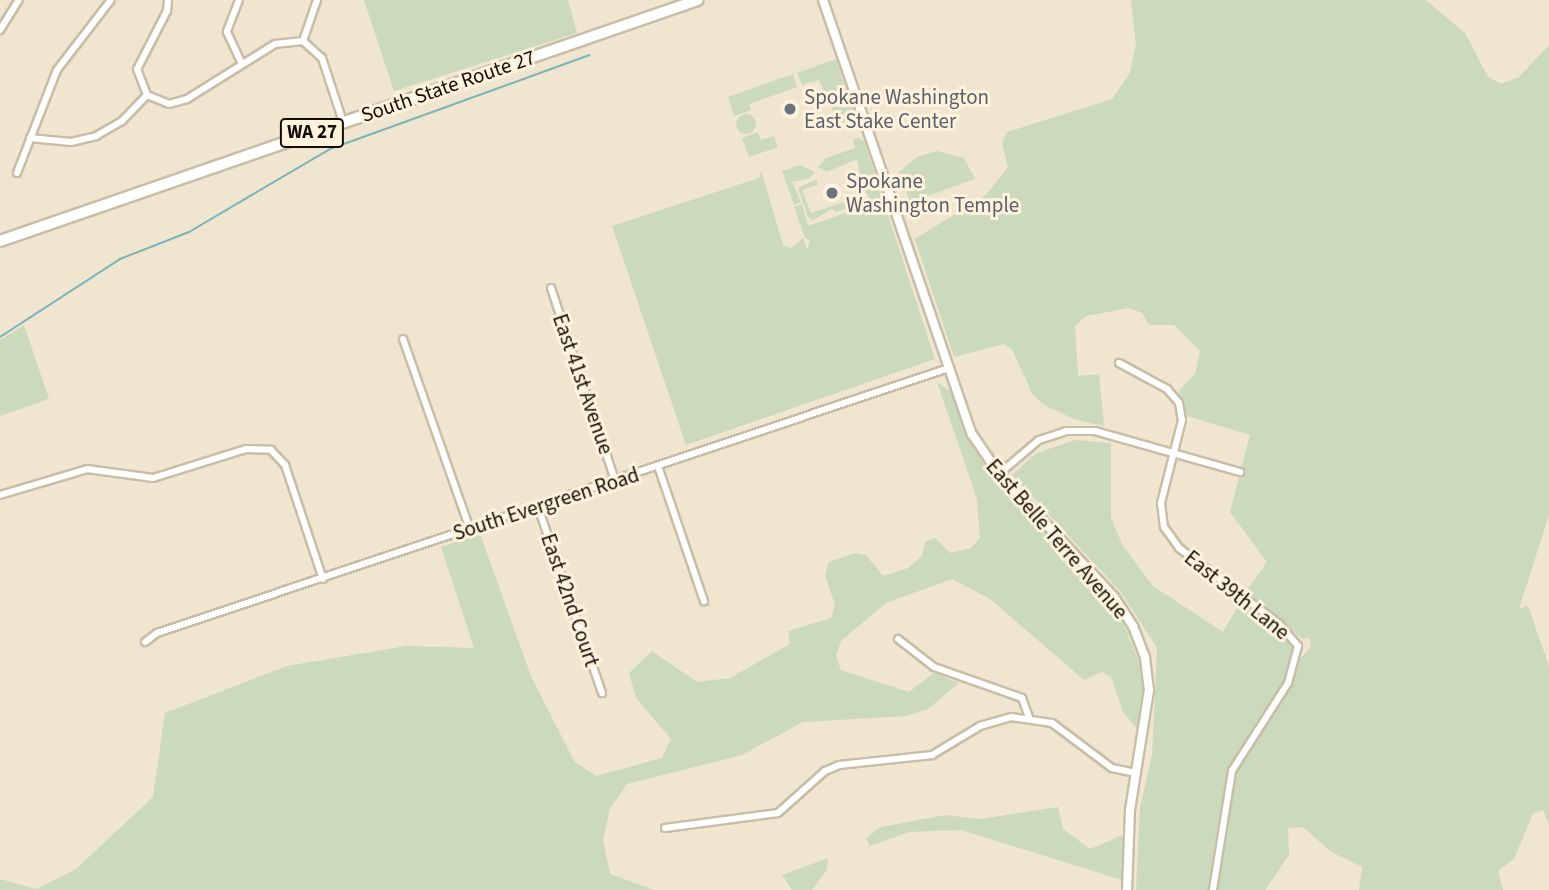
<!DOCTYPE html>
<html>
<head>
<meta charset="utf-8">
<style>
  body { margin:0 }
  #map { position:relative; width:1549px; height:890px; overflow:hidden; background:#f0e5cf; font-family:"Source Sans 3",sans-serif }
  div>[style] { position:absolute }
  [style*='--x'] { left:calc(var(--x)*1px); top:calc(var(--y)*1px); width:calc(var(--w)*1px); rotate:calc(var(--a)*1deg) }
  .green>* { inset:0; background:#cbdabc }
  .round { border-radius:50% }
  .stream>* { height:2px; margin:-1px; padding:0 1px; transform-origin:1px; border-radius:1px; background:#7db4bc }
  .roads { filter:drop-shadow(2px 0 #c8bea8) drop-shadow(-2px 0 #c8bea8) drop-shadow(0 2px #c8bea8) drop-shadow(0 -2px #c8bea8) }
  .minor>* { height:6px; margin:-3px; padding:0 3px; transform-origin:3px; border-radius:3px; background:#fff }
  .tertiary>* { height:8px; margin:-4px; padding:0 4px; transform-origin:4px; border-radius:4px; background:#fff }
  .primary>* { height:10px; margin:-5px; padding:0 5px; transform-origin:5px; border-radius:5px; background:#fff }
  .dots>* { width:19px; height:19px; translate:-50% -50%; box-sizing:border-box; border:4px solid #fef2dc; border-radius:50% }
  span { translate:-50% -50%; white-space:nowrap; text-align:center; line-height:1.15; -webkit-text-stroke:6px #fef2dc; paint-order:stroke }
  .shield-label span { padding:2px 5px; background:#fef2dc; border:2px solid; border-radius:5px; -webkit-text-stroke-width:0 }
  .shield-label { font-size:19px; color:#120e07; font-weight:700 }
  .street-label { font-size:21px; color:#120e07 }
  .worship-label { font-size:21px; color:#5b616d }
  .left { translate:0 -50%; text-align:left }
</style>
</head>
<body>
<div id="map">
  <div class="green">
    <div style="clip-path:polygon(364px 0,568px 0,577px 33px,394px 91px)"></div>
    <div style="clip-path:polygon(1131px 0,1426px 0,1465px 33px,1488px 77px,1501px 84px,1519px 77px,1549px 45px,1549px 515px,1519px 609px,1528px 606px,1549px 666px,1549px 826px,1543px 810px,1533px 813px,1514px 859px,1498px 871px,1503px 890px,1359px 890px,1362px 867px,1331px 852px,1303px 827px,1288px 828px,1289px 855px,1265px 890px,1136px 890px,1140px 807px,1152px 755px,1157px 648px,1121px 592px,1012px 475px,1034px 455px,1051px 448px,1075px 440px,1111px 443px,1111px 518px,1123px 546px,1153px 586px,1223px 632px,1242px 599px,1288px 635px,1294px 644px,1293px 659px,1298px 662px,1311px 646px,1309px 638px,1303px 639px,1246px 591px,1267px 562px,1230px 512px,1250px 435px,1187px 416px,1179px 391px,1195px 374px,1200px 351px,1174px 325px,1149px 325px,1142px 313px,1129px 308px,1086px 316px,1075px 326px,1078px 376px,1099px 374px,1104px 426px,1074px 419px,1044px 405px,1033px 395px,1012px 350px,1004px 344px,954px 357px,915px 239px,986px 195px,1008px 167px,1002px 143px,1007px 132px,1112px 99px,1130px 73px,1136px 44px)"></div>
    <div style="clip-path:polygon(836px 59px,856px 120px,839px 125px,819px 80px,802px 85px,797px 73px)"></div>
    <div style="clip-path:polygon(793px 74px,797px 87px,749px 104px,751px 110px,734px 116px,728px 97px)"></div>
    <div class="round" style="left:736px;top:114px;width:20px;height:20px"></div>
    <div style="clip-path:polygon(758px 132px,761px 140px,774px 136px,778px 147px,749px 157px,742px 138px)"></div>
    <div style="clip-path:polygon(858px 138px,864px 141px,935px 359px,686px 445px,612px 226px,759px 178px,761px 170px,783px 245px,792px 248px,803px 238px,807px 250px,810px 240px,805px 238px,794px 207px,802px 204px,808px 226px,872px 204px,865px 190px,869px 181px,860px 175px,857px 159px,827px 172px,818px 167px,826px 158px,855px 148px,853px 140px)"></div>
    <div style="clip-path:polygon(937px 151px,964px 158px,975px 179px,910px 202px,899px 172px,917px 157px)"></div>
    <div style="clip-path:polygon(800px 165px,815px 172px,810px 178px,792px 182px,801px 202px,794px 205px,782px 171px)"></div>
    <div style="clip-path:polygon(817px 179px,817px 185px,802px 190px,811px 213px,860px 197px,859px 190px,866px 198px,863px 203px,836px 212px,832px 209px,813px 220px,808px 217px,798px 188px)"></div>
    <div style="clip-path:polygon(24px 325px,49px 399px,0 416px,0 340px)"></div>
    <div style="clip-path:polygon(937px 382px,951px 392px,987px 471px,1119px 612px,1141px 667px,1144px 696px,1139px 731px,1123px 712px,1111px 677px,1102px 672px,1084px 680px,990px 599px,952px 579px,886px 603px,841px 641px,836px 656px,841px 670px,909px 692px,934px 673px,959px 683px,928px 709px,906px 716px,803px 722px,742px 755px,627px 784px,610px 808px,603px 840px,610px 874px,654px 890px,0 890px,0 879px,36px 889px,76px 869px,153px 797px,165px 713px,287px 666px,406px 646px,474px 648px,441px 547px,480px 534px,531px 676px,574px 761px,596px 776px,662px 758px,671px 739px,636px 698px,629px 673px,652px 651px,697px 682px,730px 678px,790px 644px,788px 631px,831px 618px,835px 605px,825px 575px,829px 562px,855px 553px,866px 555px,883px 576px,908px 568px,922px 556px,925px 542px,935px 538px,950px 553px,971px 548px,980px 538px,977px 499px)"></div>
    <div style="clip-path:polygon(1058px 807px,1063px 829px,1090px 849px,1123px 835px,1122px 880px,961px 830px,909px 832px,870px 846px,866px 838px,881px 827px,945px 815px,980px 819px)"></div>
    <div style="clip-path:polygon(828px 858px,827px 870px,812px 890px,792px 890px,782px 875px)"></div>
  </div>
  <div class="stream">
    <div style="--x:0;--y:337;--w:143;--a:-33"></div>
    <div style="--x:120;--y:259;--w:74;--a:-21.4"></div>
    <div style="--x:189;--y:232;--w:164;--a:-30.5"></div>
    <div style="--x:330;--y:149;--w:276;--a:-19.9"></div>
  </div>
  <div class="roads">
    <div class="minor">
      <div style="--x:168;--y:0;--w:11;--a:95"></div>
      <div style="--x:167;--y:11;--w:65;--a:117.3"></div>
      <div style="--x:137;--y:69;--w:28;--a:69"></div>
      <div style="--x:147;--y:95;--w:24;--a:22"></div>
      <div style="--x:169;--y:104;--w:19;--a:-16"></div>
      <div style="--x:187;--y:99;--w:104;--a:-32"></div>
      <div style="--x:275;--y:44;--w:28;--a:-6"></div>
      <div style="--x:303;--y:41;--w:25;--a:42"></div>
      <div style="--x:322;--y:58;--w:67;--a:71.8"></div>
      <div style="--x:239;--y:0;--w:34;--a:111"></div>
      <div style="--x:227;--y:32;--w:35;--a:65"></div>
      <div style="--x:0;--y:30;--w:36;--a:-58"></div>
      <div style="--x:303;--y:41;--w:43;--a:-71.1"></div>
      <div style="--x:30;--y:138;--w:41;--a:5.6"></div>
      <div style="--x:71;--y:142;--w:26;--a:-13"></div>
      <div style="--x:96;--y:136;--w:30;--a:-30"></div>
      <div style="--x:122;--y:121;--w:36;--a:-46"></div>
      <div style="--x:17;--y:173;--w:110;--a:-68.8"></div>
      <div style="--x:57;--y:70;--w:88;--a:-52.4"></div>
      <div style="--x:551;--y:288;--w:202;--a:71.6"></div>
      <div style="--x:403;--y:339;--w:201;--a:70.6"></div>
      <div style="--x:1119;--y:363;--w:55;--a:28.4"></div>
      <div style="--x:1167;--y:389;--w:18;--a:49"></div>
      <div style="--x:1179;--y:403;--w:17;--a:80"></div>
      <div style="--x:1182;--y:420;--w:86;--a:104.2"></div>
      <div style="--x:1161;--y:503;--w:24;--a:83"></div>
      <div style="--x:1164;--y:527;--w:26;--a:54"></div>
      <div style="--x:1179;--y:548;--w:126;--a:37.2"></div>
      <div style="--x:1279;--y:624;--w:29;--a:49"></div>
      <div style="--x:1298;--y:646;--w:38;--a:105"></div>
      <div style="--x:1288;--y:683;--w:104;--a:122.5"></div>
      <div style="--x:1232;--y:771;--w:121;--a:99.1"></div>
      <div style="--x:658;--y:466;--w:143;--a:71.2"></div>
      <div style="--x:999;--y:474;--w:52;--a:-40.4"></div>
      <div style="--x:1039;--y:440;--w:28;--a:-18"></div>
      <div style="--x:1066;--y:431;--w:29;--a:0"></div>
      <div style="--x:1095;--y:431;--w:151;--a:15.8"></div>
      <div style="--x:0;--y:495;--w:91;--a:-16.6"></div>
      <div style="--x:87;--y:469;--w:67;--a:7.8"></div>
      <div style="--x:153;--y:478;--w:97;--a:-17.3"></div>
      <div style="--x:246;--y:449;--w:25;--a:2"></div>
      <div style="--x:271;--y:450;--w:21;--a:47"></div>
      <div style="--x:285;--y:465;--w:120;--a:71.6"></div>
      <div style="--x:538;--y:507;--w:197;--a:71"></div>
      <div style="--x:898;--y:639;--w:46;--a:37.9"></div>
      <div style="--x:934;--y:667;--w:93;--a:19.4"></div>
      <div style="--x:1022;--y:698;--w:20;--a:70"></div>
      <div style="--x:145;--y:642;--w:15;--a:-37"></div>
      <div style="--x:157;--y:633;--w:835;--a:-18.5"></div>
      <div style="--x:665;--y:828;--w:114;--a:-7.6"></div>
      <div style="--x:778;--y:813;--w:63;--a:-41.8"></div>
      <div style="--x:825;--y:771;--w:15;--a:-23"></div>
      <div style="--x:839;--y:765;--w:94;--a:-6.1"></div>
      <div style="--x:932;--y:755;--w:56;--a:-31.1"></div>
      <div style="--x:980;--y:726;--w:32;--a:-16"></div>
      <div style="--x:1011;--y:717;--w:41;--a:8.3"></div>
      <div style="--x:1052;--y:723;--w:75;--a:36.9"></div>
      <div style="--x:1112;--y:768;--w:24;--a:12"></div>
    </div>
    <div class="tertiary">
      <div style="--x:823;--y:0;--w:459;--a:71.1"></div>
      <div style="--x:972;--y:434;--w:48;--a:56"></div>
      <div style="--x:999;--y:474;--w:168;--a:46.9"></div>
      <div style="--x:1114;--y:597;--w:35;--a:57"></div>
      <div style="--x:1133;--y:626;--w:34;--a:69"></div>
      <div style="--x:1145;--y:658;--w:32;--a:83"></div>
      <div style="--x:1149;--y:690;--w:121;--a:99"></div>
      <div style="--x:1130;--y:810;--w:80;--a:92.1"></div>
    </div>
    <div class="primary">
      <div style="--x:0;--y:241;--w:738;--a:-19.05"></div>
    </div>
  </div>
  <div class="dots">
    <div style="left:790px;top:109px;background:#6b7280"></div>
    <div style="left:832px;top:193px;background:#6b7280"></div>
  </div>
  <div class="shield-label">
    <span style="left:312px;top:133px">WA 27</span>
  </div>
  <div class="street-label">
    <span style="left:448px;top:86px;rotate:-19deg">South State Route 27</span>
    <span style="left:583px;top:384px;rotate:71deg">East 41st Avenue</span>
    <span style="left:546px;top:504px;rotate:-18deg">South Evergreen Road</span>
    <span style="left:1057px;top:539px;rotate:49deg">East Belle Terre Avenue</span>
    <span style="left:1237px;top:595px;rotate:39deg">East 39th Lane</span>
    <span style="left:570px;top:600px;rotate:71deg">East 42nd Court</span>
  </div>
  <div class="worship-label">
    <span class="left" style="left:804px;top:109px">Spokane Washington<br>East Stake Center</span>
    <span class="left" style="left:846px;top:193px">Spokane<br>Washington Temple</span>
  </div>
</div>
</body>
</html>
